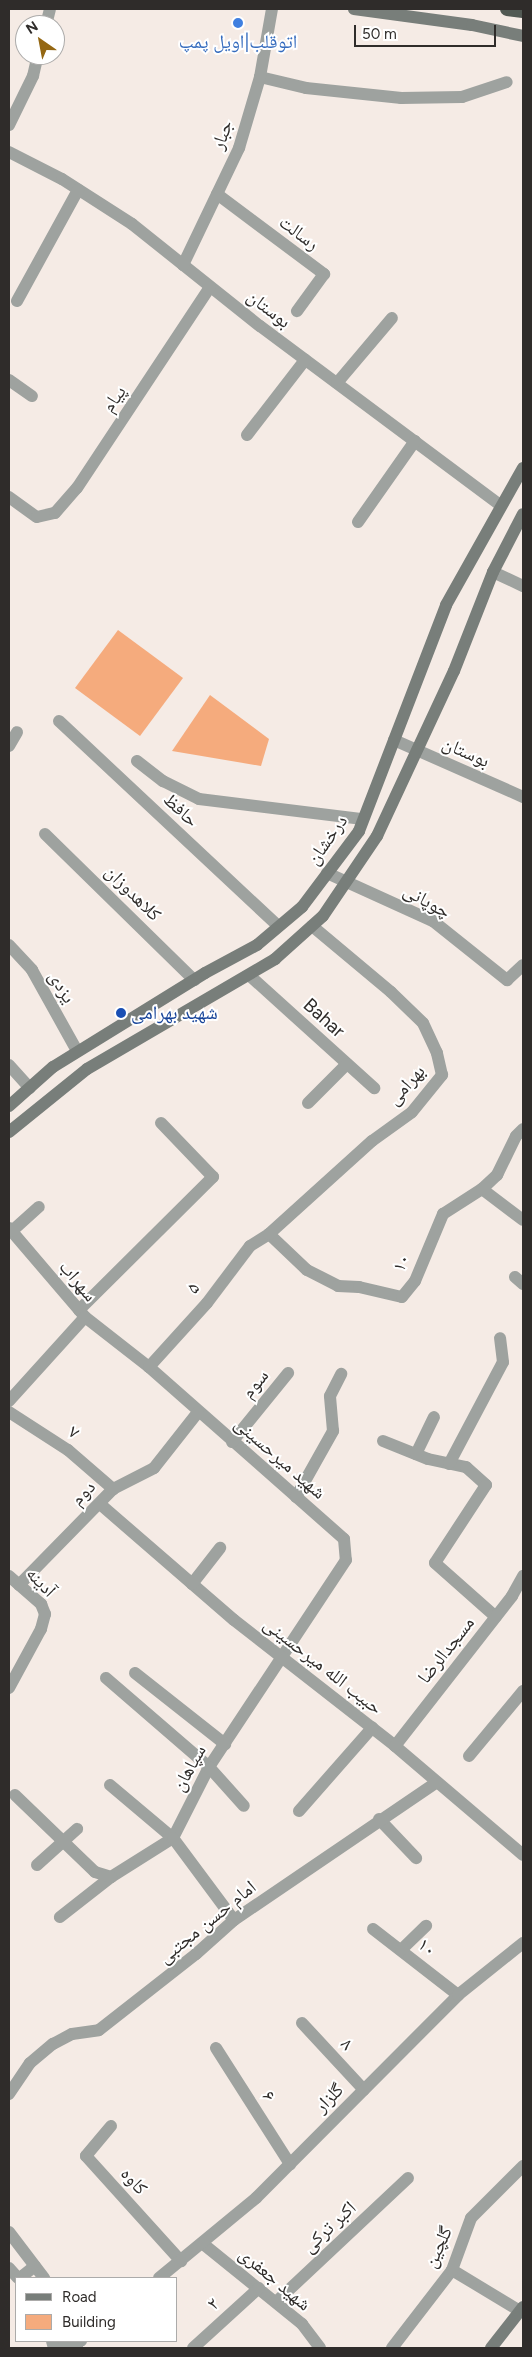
<!DOCTYPE html>
<html>
<head>
<meta charset="utf-8">
<style>
  body { margin:0 }
  #map { position:relative; width:532px; height:2357px; overflow:hidden; background:#f5ebe5; font-family:Figtree,"Noto Naskh Arabic",sans-serif }
  div>[style] { position:absolute }
  [style*='--x'] { left:calc(var(--x)*1px); top:calc(var(--y)*1px); width:calc(var(--w)*1px); rotate:calc(var(--a)*1deg) }
  .building>* { inset:0; background:#f5ab7d }
  .minor>* { height:12px; margin:-6px; padding:0 6px; transform-origin:6px; border-radius:6px; background:#9ea29f }
  .tertiary>* { height:12px; margin:-6px; padding:0 6px; transform-origin:6px; border-radius:6px; background:#9ea29f }
  .secondary>* { height:12px; margin:-6px; padding:0 6px; transform-origin:6px; border-radius:6px; background:#787e7a }
  .trunk>* { height:14px; margin:-7px; padding:0 7px; transform-origin:7px; border-radius:7px; background:#525a54 }
  .dots>* { width:14px; height:14px; translate:-50% -50%; box-sizing:border-box; border:2px solid #fff; border-radius:50% }
  span { translate:-50% -50%; white-space:nowrap; text-align:center; line-height:1.15; -webkit-text-stroke:4px #fff; paint-order:stroke }
  .shop-label { font-size:19px; color:#366cbe }
  .street-label { font-size:19px; color:#2f2c2a }
  .transit-label { font-size:19px; color:#164399 }
  .left { translate:0 -50%; text-align:left }
  .frame { position:absolute; inset:0; border:10px solid #2f2c2a; pointer-events:none }
  .legend { position:absolute; left:15px; top:2277px; width:162px; height:65px; box-sizing:border-box; background:#fff; border:1px solid #acabaa; margin:0; padding:6px 9px; list-style:none; font-size:15px; color:#2f2c2a }
  .legend li { display:flex; align-items:center; gap:10px; height:25px }
  .legend b { width:25px; border:1px solid #acabaa }
  .north { position:absolute; left:15px; top:15px; width:50px; height:50px; box-sizing:border-box; background:#fff; border:1px solid #acabaa; border-radius:50%; rotate:327deg; font-size:14px; font-weight:700; line-height:20px; text-align:center; color:#2f2c2a }
  .north::after { content:''; display:block; margin:auto; width:18px; height:22px; background:#946713; clip-path:polygon(50% 0,100% 100%,50% 72%,0 100%) }
  .scale { position:absolute; left:354px; top:25px; width:142px; height:22px; box-sizing:border-box; border:2px solid #2f2c2a; border-top:0; padding-left:6px; font-size:15px; line-height:18px; white-space:nowrap; color:#2f2c2a; -webkit-text-stroke:4px #fff; paint-order:stroke }
</style>
</head>
<body>
<div id="map">
  <div class="building">
    <div style="clip-path:polygon(118px 630px,183px 678px,140px 736px,75px 688px)"></div>
    <div style="clip-path:polygon(210px 695px,269px 739px,261px 766px,172px 751px)"></div>
  </div>
  <div class="minor">
    <div style="--x:46;--y:25;--w:16;--a:-76"></div>
    <div style="--x:260;--y:77;--w:47;--a:13.4"></div>
    <div style="--x:306;--y:88;--w:96;--a:6"></div>
    <div style="--x:401;--y:98;--w:61;--a:-0.9"></div>
    <div style="--x:462;--y:97;--w:47;--a:-18.4"></div>
    <div style="--x:9;--y:125;--w:55;--a:-63.9"></div>
    <div style="--x:33;--y:76;--w:22;--a:-77"></div>
    <div style="--x:9;--y:152;--w:59;--a:27"></div>
    <div style="--x:62;--y:179;--w:83;--a:32.7"></div>
    <div style="--x:132;--y:224;--w:164;--a:38.6"></div>
    <div style="--x:260;--y:326;--w:299;--a:36.7"></div>
    <div style="--x:217;--y:194;--w:134;--a:36.8"></div>
    <div style="--x:324;--y:274;--w:46;--a:126.1"></div>
    <div style="--x:183;--y:265;--w:130;--a:-64.4"></div>
    <div style="--x:239;--y:148;--w:74;--a:-73.5"></div>
    <div style="--x:260;--y:77;--w:69;--a:-80"></div>
    <div style="--x:17;--y:301;--w:127;--a:-61.2"></div>
    <div style="--x:9;--y:380;--w:28;--a:35"></div>
    <div style="--x:337;--y:383;--w:85;--a:-49.8"></div>
    <div style="--x:247;--y:435;--w:95;--a:-52.3"></div>
    <div style="--x:9;--y:497;--w:34;--a:36"></div>
    <div style="--x:37;--y:517;--w:18;--a:-13"></div>
    <div style="--x:55;--y:513;--w:33;--a:-49"></div>
    <div style="--x:77;--y:488;--w:241;--a:-56.5"></div>
    <div style="--x:358;--y:522;--w:99;--a:-54.9"></div>
    <div style="--x:493;--y:572;--w:33;--a:25"></div>
    <div style="--x:59;--y:721;--w:300;--a:43.1"></div>
    <div style="--x:394;--y:740;--w:141;--a:23.8"></div>
    <div style="--x:9;--y:746;--w:16;--a:-60"></div>
    <div style="--x:137;--y:761;--w:33;--a:38"></div>
    <div style="--x:163;--y:781;--w:40;--a:26.6"></div>
    <div style="--x:199;--y:799;--w:165;--a:7"></div>
    <div style="--x:45;--y:834;--w:209;--a:44.4"></div>
    <div style="--x:327;--y:873;--w:116;--a:24.4"></div>
    <div style="--x:433;--y:921;--w:95;--a:38.6"></div>
    <div style="--x:507;--y:980;--w:22;--a:-43"></div>
    <div style="--x:9;--y:945;--w:34;--a:47"></div>
    <div style="--x:32;--y:970;--w:93;--a:60.9"></div>
    <div style="--x:249;--y:975;--w:169;--a:42.1"></div>
    <div style="--x:9;--y:1065;--w:31;--a:48"></div>
    <div style="--x:308;--y:1103;--w:55;--a:-45"></div>
    <div style="--x:482;--y:1189;--w:51;--a:37.1"></div>
    <div style="--x:9;--y:1228;--w:117;--a:49.5"></div>
    <div style="--x:85;--y:1317;--w:81;--a:38"></div>
    <div style="--x:149;--y:1367;--w:260;--a:41.4"></div>
    <div style="--x:344;--y:1539;--w:21;--a:85"></div>
    <div style="--x:346;--y:1560;--w:248;--a:123.5"></div>
    <div style="--x:209;--y:1767;--w:80;--a:116.9"></div>
    <div style="--x:173;--y:1838;--w:73;--a:147.8"></div>
    <div style="--x:111;--y:1877;--w:65;--a:141.9"></div>
    <div style="--x:12;--y:1231;--w:36;--a:-42"></div>
    <div style="--x:269;--y:1234;--w:52;--a:43.5"></div>
    <div style="--x:307;--y:1270;--w:35;--a:27"></div>
    <div style="--x:338;--y:1286;--w:21;--a:3"></div>
    <div style="--x:359;--y:1287;--w:44;--a:13.1"></div>
    <div style="--x:402;--y:1297;--w:21;--a:-51"></div>
    <div style="--x:415;--y:1281;--w:73;--a:-67.3"></div>
    <div style="--x:443;--y:1214;--w:46;--a:-32.7"></div>
    <div style="--x:482;--y:1189;--w:21;--a:-43"></div>
    <div style="--x:497;--y:1175;--w:43;--a:-64"></div>
    <div style="--x:516;--y:1136;--w:10;--a:-45"></div>
    <div style="--x:515;--y:1277;--w:11;--a:41"></div>
    <div style="--x:79;--y:1310;--w:189;--a:-44.8"></div>
    <div style="--x:213;--y:1177;--w:75;--a:-133.9"></div>
    <div style="--x:149;--y:1367;--w:86;--a:-47.8"></div>
    <div style="--x:207;--y:1303;--w:71;--a:-53"></div>
    <div style="--x:250;--y:1246;--w:22;--a:-32"></div>
    <div style="--x:269;--y:1234;--w:139;--a:-42.1"></div>
    <div style="--x:372;--y:1141;--w:49;--a:-35.9"></div>
    <div style="--x:412;--y:1112;--w:48;--a:-51"></div>
    <div style="--x:442;--y:1075;--w:23;--a:-103"></div>
    <div style="--x:437;--y:1053;--w:33;--a:-115"></div>
    <div style="--x:423;--y:1023;--w:45;--a:-135.9"></div>
    <div style="--x:391;--y:992;--w:103;--a:-140.1"></div>
    <div style="--x:9;--y:1401;--w:113;--a:-47.9"></div>
    <div style="--x:9;--y:1412;--w:70;--a:32.8"></div>
    <div style="--x:68;--y:1450;--w:60;--a:40.9"></div>
    <div style="--x:383;--y:1441;--w:48;--a:21.8"></div>
    <div style="--x:428;--y:1459;--w:39;--a:12"></div>
    <div style="--x:466;--y:1467;--w:27;--a:42"></div>
    <div style="--x:486;--y:1485;--w:93;--a:123.2"></div>
    <div style="--x:435;--y:1563;--w:81;--a:41.5"></div>
    <div style="--x:232;--y:1442;--w:89;--a:-50.9"></div>
    <div style="--x:416;--y:1454;--w:41;--a:-64.1"></div>
    <div style="--x:449;--y:1464;--w:115;--a:-62.1"></div>
    <div style="--x:503;--y:1362;--w:24;--a:-97"></div>
    <div style="--x:296;--y:1497;--w:76;--a:-60.7"></div>
    <div style="--x:333;--y:1431;--w:35;--a:-95"></div>
    <div style="--x:330;--y:1396;--w:25;--a:-63"></div>
    <div style="--x:100;--y:1504;--w:177;--a:40.9"></div>
    <div style="--x:234;--y:1620;--w:204;--a:38"></div>
    <div style="--x:395;--y:1746;--w:168;--a:40.4"></div>
    <div style="--x:9;--y:1576;--w:43;--a:41.2"></div>
    <div style="--x:41;--y:1604;--w:11;--a:68"></div>
    <div style="--x:45;--y:1614;--w:16;--a:105"></div>
    <div style="--x:41;--y:1629;--w:67;--a:118.5"></div>
    <div style="--x:192;--y:1584;--w:46;--a:-52.1"></div>
    <div style="--x:19;--y:1585;--w:134;--a:-45.6"></div>
    <div style="--x:113;--y:1489;--w:46;--a:-27.1"></div>
    <div style="--x:154;--y:1468;--w:71;--a:-51.8"></div>
    <div style="--x:135;--y:1673;--w:115;--a:38.3"></div>
    <div style="--x:106;--y:1678;--w:136;--a:40.8"></div>
    <div style="--x:209;--y:1767;--w:52;--a:48.1"></div>
    <div style="--x:395;--y:1746;--w:190;--a:-52"></div>
    <div style="--x:512;--y:1596;--w:23;--a:-61"></div>
    <div style="--x:469;--y:1756;--w:85;--a:-50.3"></div>
    <div style="--x:110;--y:1785;--w:82;--a:40.1"></div>
    <div style="--x:173;--y:1838;--w:102;--a:53.4"></div>
    <div style="--x:15;--y:1795;--w:111;--a:43.9"></div>
    <div style="--x:95;--y:1872;--w:17;--a:17"></div>
    <div style="--x:299;--y:1811;--w:111;--a:-48.7"></div>
    <div style="--x:379;--y:1819;--w:54;--a:46.5"></div>
    <div style="--x:37;--y:1865;--w:54;--a:-42"></div>
    <div style="--x:373;--y:1929;--w:108;--a:37.8"></div>
    <div style="--x:401;--y:1950;--w:35;--a:-44"></div>
    <div style="--x:302;--y:2023;--w:91;--a:47.2"></div>
    <div style="--x:216;--y:2048;--w:138;--a:57.5"></div>
    <div style="--x:9;--y:2094;--w:37;--a:-56"></div>
    <div style="--x:30;--y:2063;--w:30;--a:-40"></div>
    <div style="--x:53;--y:2044;--w:21;--a:-28"></div>
    <div style="--x:72;--y:2034;--w:27;--a:-8"></div>
    <div style="--x:99;--y:2030;--w:123;--a:-38.1"></div>
    <div style="--x:196;--y:1954;--w:51;--a:-41.8"></div>
    <div style="--x:234;--y:1920;--w:245;--a:-34.2"></div>
    <div style="--x:111;--y:2126;--w:39;--a:130"></div>
    <div style="--x:86;--y:2156;--w:142;--a:47.9"></div>
    <div style="--x:202;--y:2243;--w:129;--a:39"></div>
    <div style="--x:302;--y:2324;--w:30;--a:53"></div>
    <div style="--x:452;--y:2270;--w:79;--a:31.1"></div>
    <div style="--x:20;--y:2278;--w:19;--a:-39"></div>
    <div style="--x:159;--y:2278;--w:126;--a:-39.5"></div>
    <div style="--x:256;--y:2198;--w:286;--a:-45.1"></div>
    <div style="--x:458;--y:1995;--w:83;--a:-38.7"></div>
    <div style="--x:276;--y:2302;--w:181;--a:-43.2"></div>
    <div style="--x:56;--y:2348;--w:26;--a:-16"></div>
    <div style="--x:193;--y:2348;--w:89;--a:-42.3"></div>
    <div style="--x:392;--y:2348;--w:98;--a:-52.4"></div>
    <div style="--x:452;--y:2270;--w:55;--a:-69.9"></div>
    <div style="--x:471;--y:2218;--w:74;--a:-45"></div>
  </div>
  <div class="tertiary">
    <div style="--x:9;--y:2232;--w:58;--a:52.7"></div>
    <div style="--x:9;--y:2268;--w:13;--a:48"></div>
    <div style="--x:52;--y:2341;--w:7;--a:74"></div>
    <div style="--x:77;--y:2348;--w:7;--a:-90"></div>
  </div>
  <div class="secondary">
    <div style="--x:354;--y:9;--w:119;--a:7.7"></div>
    <div style="--x:472;--y:25;--w:52;--a:12.2"></div>
    <div style="--x:9;--y:1106;--w:59;--a:-41.6"></div>
    <div style="--x:53;--y:1067;--w:179;--a:-31.7"></div>
    <div style="--x:205;--y:973;--w:59;--a:-28.3"></div>
    <div style="--x:257;--y:945;--w:59;--a:-40.2"></div>
    <div style="--x:302;--y:907;--w:95;--a:-53.1"></div>
    <div style="--x:359;--y:831;--w:242;--a:-68.9"></div>
    <div style="--x:446;--y:605;--w:157;--a:-60.7"></div>
    <div style="--x:9;--y:1132;--w:100;--a:-38.9"></div>
    <div style="--x:87;--y:1069;--w:218;--a:-30.3"></div>
    <div style="--x:275;--y:959;--w:64;--a:-41.9"></div>
    <div style="--x:323;--y:916;--w:97;--a:-56"></div>
    <div style="--x:377;--y:836;--w:182;--a:-65"></div>
    <div style="--x:454;--y:671;--w:106;--a:-68.5"></div>
    <div style="--x:493;--y:572;--w:65;--a:-62.7"></div>
    <div style="--x:491;--y:2348;--w:52;--a:-52"></div>
  </div>
  <div class="trunk">
    <div style="--x:507;--y:9;--w:16;--a:7"></div>
  </div>
  <div class="dots">
    <div style="left:238px;top:23px;background:#3f7fe0"></div>
    <div style="left:121px;top:1013px;background:#1a4fb4"></div>
  </div>
  <div class="shop-label">
    <span style="left:238px;top:42px">اتوقلب|اویل پمپ</span>
  </div>
  <div class="street-label">
    <span style="left:222px;top:135px;rotate:-70deg">جبار</span>
    <span style="left:299px;top:233px;rotate:37deg">رسالت</span>
    <span style="left:269px;top:309px;rotate:38deg">بوستان</span>
    <span style="left:114px;top:399px;rotate:-56deg">پیام</span>
    <span style="left:466px;top:752px;rotate:24deg">بوستان</span>
    <span style="left:181px;top:810px;rotate:43deg">حافظ</span>
    <span style="left:327px;top:840px;rotate:-55deg">درخشان</span>
    <span style="left:133px;top:893px;rotate:45deg">کلاهدوزان</span>
    <span style="left:427px;top:901px;rotate:29deg">چوپانی</span>
    <span style="left:62px;top:987px;rotate:60deg">یزدی</span>
    <span style="left:324px;top:1018px;rotate:42deg">Bahar</span>
    <span style="left:406px;top:1085px;rotate:-48deg">بهرامی</span>
    <span style="left:401px;top:1263px;rotate:-65deg">۱۰</span>
    <span style="left:78px;top:1281px;rotate:50deg">سهراب</span>
    <span style="left:193px;top:1288px;rotate:-53deg">۵</span>
    <span style="left:255px;top:1384px;rotate:-51deg">سوم</span>
    <span style="left:74px;top:1432px;rotate:36deg">۷</span>
    <span style="left:280px;top:1458px;rotate:41deg">شهید میرحسینی</span>
    <span style="left:83px;top:1493px;rotate:-47deg">دوم</span>
    <span style="left:41px;top:1582px;rotate:46deg">آدینه</span>
    <span style="left:446px;top:1650px;rotate:-52deg">مسجدالرضا</span>
    <span style="left:323px;top:1666px;rotate:38deg">حبیب الله میرحسینی</span>
    <span style="left:189px;top:1768px;rotate:-61deg">سپاهان</span>
    <span style="left:207px;top:1922px;rotate:-39deg">امام حسن مجتبی</span>
    <span style="left:427px;top:1947px;rotate:38deg">۱۰</span>
    <span style="left:347px;top:2044px;rotate:48deg">۸</span>
    <span style="left:269px;top:2096px;rotate:57deg">۶</span>
    <span style="left:329px;top:2098px;rotate:-45deg">گلزار</span>
    <span style="left:134px;top:2181px;rotate:48deg">کاوه</span>
    <span style="left:329px;top:2227px;rotate:-43deg">اکبر ترکی</span>
    <span style="left:438px;top:2247px;rotate:-65deg">گلچین</span>
    <span style="left:275px;top:2279px;rotate:40deg">شهید جعفری</span>
    <span style="left:213px;top:2304px;rotate:-43deg">۲</span>
  </div>
  <div class="transit-label">
    <span class="left" style="left:131px;top:1013px">شهید بهرامی</span>
  </div>
  <div class="frame"></div>
  <ul class="legend">
  <li><b style="height:6px;background:#787e7a"></b>Road</li>
  <li><b style="height:14px;background:#f5ab7d"></b>Building</li>
  </ul>
  <div class="north">N</div>
  <div class="scale">50 m</div>
</div>
</body>
</html>
